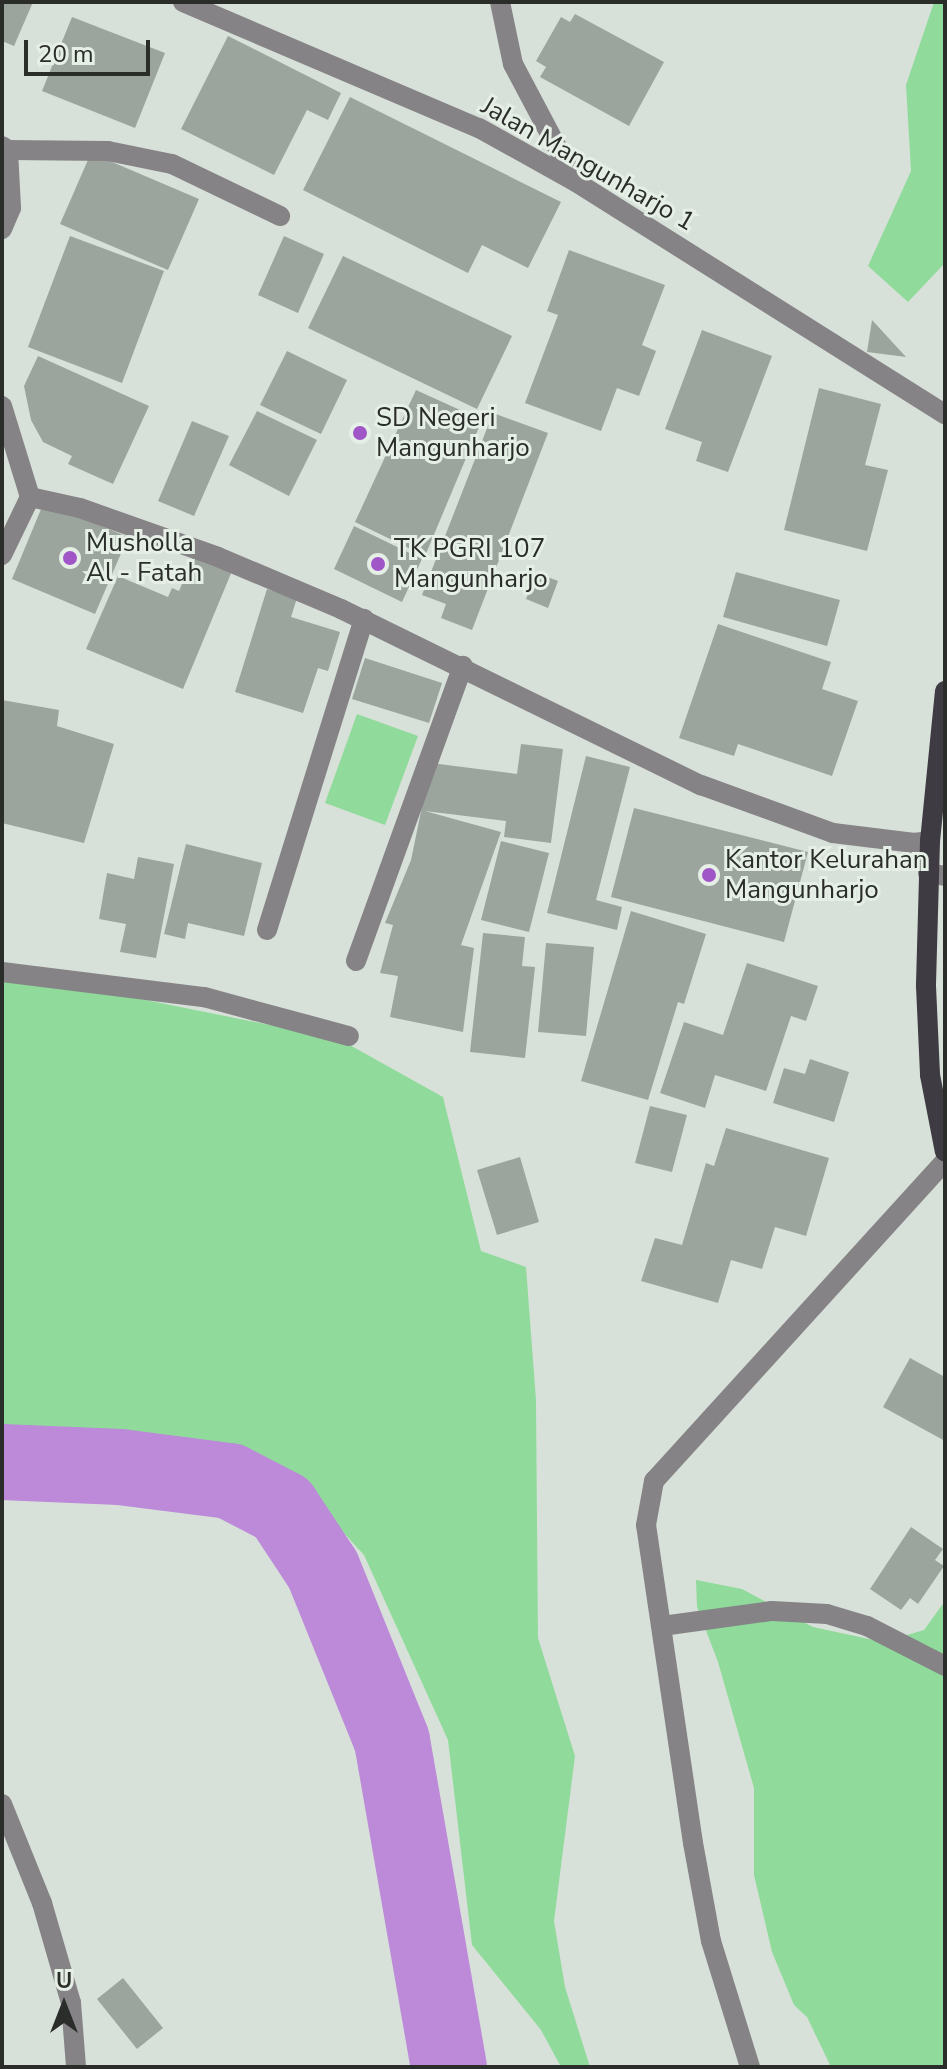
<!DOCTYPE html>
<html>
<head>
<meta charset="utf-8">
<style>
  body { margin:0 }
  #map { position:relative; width:947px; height:2069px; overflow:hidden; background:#d8e1d9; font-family:"Nunito Sans",sans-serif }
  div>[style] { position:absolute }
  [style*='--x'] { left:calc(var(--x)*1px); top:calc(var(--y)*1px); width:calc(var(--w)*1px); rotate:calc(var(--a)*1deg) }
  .green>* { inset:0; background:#90db9b }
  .river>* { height:76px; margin:-38px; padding:0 38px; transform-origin:38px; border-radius:38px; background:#bc8ad9 }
  .building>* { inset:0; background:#9ca59d }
  .minor>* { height:20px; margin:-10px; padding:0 10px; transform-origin:10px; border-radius:10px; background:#868387 }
  .major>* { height:20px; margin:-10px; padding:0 10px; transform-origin:10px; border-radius:10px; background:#3f3b42 }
  .dots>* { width:22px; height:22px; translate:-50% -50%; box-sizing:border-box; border:4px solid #e5efe6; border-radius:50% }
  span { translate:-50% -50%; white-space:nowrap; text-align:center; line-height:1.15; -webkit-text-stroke:6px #e5efe6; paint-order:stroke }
  .street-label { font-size:26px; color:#2a2d2a }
  .poi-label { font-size:26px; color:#2a2d2a }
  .left { translate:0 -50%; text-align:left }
  .frame { position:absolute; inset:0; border:4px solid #2a2d2a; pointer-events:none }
  .north { position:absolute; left:24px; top:1965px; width:80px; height:80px; -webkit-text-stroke:6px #e5efe6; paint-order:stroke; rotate:0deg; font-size:22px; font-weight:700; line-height:32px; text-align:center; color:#2a2d2a }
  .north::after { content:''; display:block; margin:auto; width:28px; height:36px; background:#2a2d2a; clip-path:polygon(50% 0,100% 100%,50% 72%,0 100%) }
  .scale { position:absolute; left:24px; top:40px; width:126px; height:36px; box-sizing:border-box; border:4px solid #2a2d2a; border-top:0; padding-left:10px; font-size:24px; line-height:28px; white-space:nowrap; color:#2a2d2a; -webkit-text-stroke:6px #e5efe6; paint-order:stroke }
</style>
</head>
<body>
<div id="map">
  <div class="green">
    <div style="clip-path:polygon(934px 2px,945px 2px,945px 263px,908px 302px,868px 266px,911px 171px,906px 85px)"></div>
    <div style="clip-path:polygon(357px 714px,418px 736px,385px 825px,325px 803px)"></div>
    <div style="clip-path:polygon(2px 971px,339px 1039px,443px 1097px,481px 1251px,526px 1267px,536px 1400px,538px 1638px,575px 1756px,554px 1921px,565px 1987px,590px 2067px,561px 2067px,541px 2030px,472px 1945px,448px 1740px,364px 1555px,287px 1471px,90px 1430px,2px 1434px)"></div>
    <div style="clip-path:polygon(696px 1580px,742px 1589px,813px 1627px,883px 1642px,924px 1630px,945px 1601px,945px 2067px,831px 2067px,807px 2017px,794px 2005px,772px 1952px,754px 1875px,754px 1788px,718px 1662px,697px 1607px)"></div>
  </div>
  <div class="river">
    <div style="--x:2;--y:1462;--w:118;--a:2.4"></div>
    <div style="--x:120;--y:1467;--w:111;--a:7.3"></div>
    <div style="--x:230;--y:1481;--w:59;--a:27.4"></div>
    <div style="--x:282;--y:1508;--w:74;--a:56.5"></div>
    <div style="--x:323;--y:1570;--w:184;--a:68"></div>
    <div style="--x:392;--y:1741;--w:331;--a:80.1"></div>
  </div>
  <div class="building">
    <div style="clip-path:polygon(2px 2px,33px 2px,14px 46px,2px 41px)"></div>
    <div style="clip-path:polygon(575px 14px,664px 62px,629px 126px,540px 77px,546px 67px,536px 61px,561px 17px,570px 22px)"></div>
    <div style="clip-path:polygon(72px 17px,165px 53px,135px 128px,42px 91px)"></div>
    <div style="clip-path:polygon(228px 36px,341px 93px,328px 120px,307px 110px,274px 175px,181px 129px)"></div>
    <div style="clip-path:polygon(350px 97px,561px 202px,528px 268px,482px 245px,468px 273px,303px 190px)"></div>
    <div style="clip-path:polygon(91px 153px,199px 199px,168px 270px,60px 224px)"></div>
    <div style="clip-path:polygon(70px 236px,164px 271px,122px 383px,28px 347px)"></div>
    <div style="clip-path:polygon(284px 236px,324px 254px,298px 313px,258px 295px)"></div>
    <div style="clip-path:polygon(569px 250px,665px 285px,642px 345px,656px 351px,639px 396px,617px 388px,601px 431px,525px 403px,558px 315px,547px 311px)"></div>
    <div style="clip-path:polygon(343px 256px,512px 336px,477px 409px,308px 328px)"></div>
    <div style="clip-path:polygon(872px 320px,906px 357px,867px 352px)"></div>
    <div style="clip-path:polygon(702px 330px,772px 356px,728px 472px,696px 461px,702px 442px,665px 429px)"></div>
    <div style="clip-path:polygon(287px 351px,347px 380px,321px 434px,260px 405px)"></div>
    <div style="clip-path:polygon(38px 356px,149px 406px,113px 484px,68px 464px,72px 456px,43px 442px,31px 420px,24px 386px)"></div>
    <div style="clip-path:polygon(819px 388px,881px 404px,865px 465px,888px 470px,867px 551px,784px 530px)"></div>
    <div style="clip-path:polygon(416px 390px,482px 420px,425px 556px,355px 522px)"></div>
    <div style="clip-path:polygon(257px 411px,317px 440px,289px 496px,229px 465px)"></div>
    <div style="clip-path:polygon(493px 413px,548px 433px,472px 630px,441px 618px,446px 604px,422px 595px)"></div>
    <div style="clip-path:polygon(192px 421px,229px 436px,194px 516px,158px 501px)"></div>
    <div style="clip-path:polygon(44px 502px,128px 537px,95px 614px,12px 579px)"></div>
    <div style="clip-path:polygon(354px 526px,422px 559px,402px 602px,334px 569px)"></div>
    <div style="clip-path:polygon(194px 555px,232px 571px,183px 689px,86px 649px,118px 576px,168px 597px,172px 588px,179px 591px)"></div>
    <div style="clip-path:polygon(736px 572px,840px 600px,827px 646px,723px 617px)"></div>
    <div style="clip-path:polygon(537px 573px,558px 581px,548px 608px,526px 599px)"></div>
    <div style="clip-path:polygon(267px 589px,297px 598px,291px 617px,340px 632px,328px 671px,318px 668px,303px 713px,235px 692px)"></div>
    <div style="clip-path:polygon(718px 624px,831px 662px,822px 689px,858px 701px,832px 776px,738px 744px,734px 756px,679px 738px)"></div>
    <div style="clip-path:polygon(365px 658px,442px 683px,429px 723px,352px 699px)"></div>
    <div style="clip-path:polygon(2px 700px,59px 710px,57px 726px,114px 744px,84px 843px,2px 823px)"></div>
    <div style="clip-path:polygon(521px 744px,563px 749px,551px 843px,504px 837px,506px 821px,425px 811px,501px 832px,461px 945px,474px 948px,463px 1032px,390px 1017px,398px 976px,380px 973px,393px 925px,385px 923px,411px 860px,431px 763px,517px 774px)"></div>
    <div style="clip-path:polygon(586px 756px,630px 767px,596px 900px,622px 907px,617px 930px,547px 913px)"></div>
    <div style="clip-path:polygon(634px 808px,808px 852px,784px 942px,611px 897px)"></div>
    <div style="clip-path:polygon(501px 841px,549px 853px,529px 932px,481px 920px)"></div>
    <div style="clip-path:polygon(186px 844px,262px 863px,244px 936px,188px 923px,185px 939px,164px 934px)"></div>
    <div style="clip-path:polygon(138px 857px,174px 864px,156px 958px,120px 952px,126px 924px,99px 919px,107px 873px,134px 879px)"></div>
    <div style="clip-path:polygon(631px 911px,706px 934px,684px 1004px,678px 1002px,648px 1100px,581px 1081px)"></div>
    <div style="clip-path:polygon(483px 933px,525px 937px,522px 966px,535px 967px,525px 1058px,470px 1052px)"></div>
    <div style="clip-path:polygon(546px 943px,594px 947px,586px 1036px,538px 1032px)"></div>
    <div style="clip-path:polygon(747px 963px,818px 986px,806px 1021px,791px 1016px,766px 1091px,715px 1075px,705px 1108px,660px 1093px,684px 1022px,723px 1035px)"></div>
    <div style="clip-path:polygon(810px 1059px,849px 1072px,834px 1122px,773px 1103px,784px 1068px,805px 1074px)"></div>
    <div style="clip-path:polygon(650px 1106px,687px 1115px,672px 1172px,635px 1163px)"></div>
    <div style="clip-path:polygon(726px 1128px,829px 1158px,806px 1236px,775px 1227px,762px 1269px,731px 1260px,718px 1303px,641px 1281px,655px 1238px,682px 1245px,706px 1163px,714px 1166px)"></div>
    <div style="clip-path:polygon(520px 1157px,539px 1222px,497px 1235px,477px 1170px)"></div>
    <div style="clip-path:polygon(910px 1358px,945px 1377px,945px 1441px,883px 1407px)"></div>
    <div style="clip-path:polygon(911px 1527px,943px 1549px,935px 1560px,944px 1566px,918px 1604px,910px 1598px,901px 1610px,870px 1589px)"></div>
    <div style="clip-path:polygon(123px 1978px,163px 2028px,137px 2049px,97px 1999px)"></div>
  </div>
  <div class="minor">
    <div style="--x:183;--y:2;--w:322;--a:23.1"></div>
    <div style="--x:479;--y:128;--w:111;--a:29.1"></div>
    <div style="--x:576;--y:182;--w:436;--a:32.2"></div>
    <div style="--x:500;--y:2;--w:63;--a:78.2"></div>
    <div style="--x:513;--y:64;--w:132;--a:62.1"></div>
    <div style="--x:2;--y:146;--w:7;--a:34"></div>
    <div style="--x:8;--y:150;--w:58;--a:87"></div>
    <div style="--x:11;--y:208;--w:23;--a:113"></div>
    <div style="--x:8;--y:150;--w:100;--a:0.6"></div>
    <div style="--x:108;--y:151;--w:65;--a:11.5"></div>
    <div style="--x:172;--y:164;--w:120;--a:25.7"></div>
    <div style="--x:2;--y:406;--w:95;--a:72.9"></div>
    <div style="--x:30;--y:497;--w:51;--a:12.4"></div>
    <div style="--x:80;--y:508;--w:146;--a:19.5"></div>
    <div style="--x:218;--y:557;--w:134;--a:22.9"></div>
    <div style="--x:341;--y:609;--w:401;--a:26.1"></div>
    <div style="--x:701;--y:785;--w:140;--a:20"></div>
    <div style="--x:833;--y:833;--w:82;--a:7"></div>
    <div style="--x:914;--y:843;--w:16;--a:-7"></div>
    <div style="--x:2;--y:555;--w:64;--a:-64.2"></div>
    <div style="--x:928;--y:873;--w:17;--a:10"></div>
    <div style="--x:267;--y:930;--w:326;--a:-72.7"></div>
    <div style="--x:356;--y:961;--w:314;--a:-70.1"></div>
    <div style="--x:2;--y:972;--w:204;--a:7.1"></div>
    <div style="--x:204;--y:997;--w:150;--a:15.1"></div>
    <div style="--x:662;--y:1626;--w:111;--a:-7.8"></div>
    <div style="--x:772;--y:1611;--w:55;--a:3.1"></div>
    <div style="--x:827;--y:1614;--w:42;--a:16.7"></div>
    <div style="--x:867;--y:1626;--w:88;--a:27.1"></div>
    <div style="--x:2;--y:1804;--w:107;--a:68"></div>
    <div style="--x:42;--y:1903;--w:104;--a:73.8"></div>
    <div style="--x:71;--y:2003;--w:64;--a:85.5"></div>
    <div style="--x:750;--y:2067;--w:132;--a:-107.2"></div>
    <div style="--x:711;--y:1941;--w:100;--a:-100.4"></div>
    <div style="--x:693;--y:1843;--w:321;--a:-98.4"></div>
    <div style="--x:646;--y:1525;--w:45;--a:-79.7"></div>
    <div style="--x:654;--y:1481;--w:433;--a:-47.7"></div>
  </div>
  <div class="major">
    <div style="--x:945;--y:691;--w:151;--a:95.7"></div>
    <div style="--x:930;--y:841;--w:145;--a:91.6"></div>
    <div style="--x:926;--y:986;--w:89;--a:87.4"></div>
    <div style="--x:930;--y:1075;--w:78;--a:79"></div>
  </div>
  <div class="dots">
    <div style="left:360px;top:433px;background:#a156c8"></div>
    <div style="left:70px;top:558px;background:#a156c8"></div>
    <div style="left:378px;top:564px;background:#a156c8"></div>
    <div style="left:709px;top:875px;background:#a156c8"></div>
  </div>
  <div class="street-label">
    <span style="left:588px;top:164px;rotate:30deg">Jalan Mangunharjo 1</span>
  </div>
  <div class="poi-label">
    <span class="left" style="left:376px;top:433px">SD Negeri<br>Mangunharjo</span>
    <span class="left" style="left:86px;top:558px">Musholla<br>Al - Fatah</span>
    <span class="left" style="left:394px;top:564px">TK PGRI 107<br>Mangunharjo</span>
    <span class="left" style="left:725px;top:875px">Kantor Kelurahan<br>Mangunharjo</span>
  </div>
  <div class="frame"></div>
  <div class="north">U</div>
  <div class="scale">20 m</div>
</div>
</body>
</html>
